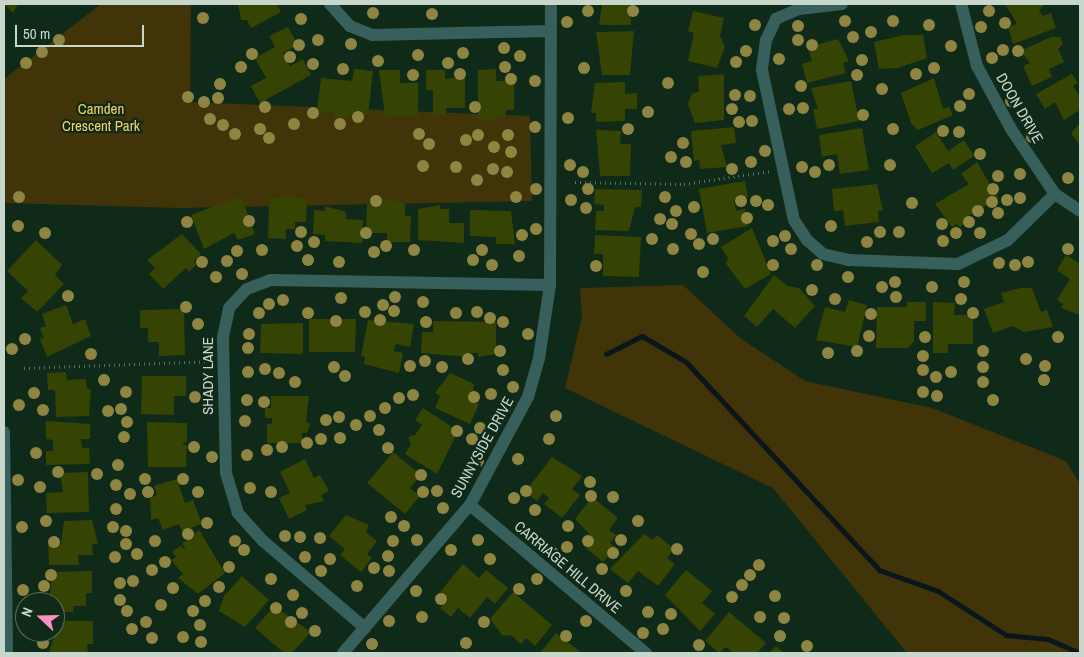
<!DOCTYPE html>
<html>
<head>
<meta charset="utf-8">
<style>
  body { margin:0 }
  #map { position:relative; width:1084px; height:657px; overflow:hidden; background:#0f2a19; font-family:"Archivo Narrow",sans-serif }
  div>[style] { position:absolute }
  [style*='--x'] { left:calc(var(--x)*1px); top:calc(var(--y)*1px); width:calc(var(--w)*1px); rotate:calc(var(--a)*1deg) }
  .green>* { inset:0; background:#423409 }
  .stream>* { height:5px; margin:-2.5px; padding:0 2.5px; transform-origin:2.5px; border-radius:2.5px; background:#09171b }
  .building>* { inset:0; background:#354303 }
  .path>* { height:3px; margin-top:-1.5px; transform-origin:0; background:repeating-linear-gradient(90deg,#5a7062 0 1px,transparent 0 5px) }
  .minor>* { height:12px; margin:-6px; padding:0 6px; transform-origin:6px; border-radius:6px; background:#37605c }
  .trees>* { width:12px; height:12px; margin:-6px; border-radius:50%; background:#8f8542 }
  span { translate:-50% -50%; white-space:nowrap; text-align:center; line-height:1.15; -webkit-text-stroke:4.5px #0f2a19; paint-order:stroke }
  .park-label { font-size:15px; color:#f8d063 }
  .street-label { font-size:15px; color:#c7d7cc }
  .frame { position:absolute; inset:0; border:5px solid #c7d7cc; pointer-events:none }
  .north { position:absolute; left:15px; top:592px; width:50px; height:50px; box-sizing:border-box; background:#0f2a19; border:1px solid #596f61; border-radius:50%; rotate:291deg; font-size:14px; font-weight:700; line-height:20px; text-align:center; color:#c7d7cc }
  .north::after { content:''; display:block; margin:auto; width:18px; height:22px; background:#fc8fc2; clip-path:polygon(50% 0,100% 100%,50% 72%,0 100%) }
  .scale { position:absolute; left:15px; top:25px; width:129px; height:22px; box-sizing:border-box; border:2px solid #c7d7cc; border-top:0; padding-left:6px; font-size:15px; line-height:18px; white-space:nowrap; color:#c7d7cc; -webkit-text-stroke:4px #0f2a19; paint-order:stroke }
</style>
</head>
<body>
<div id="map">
  <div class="green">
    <div style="clip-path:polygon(101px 4px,191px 4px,190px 102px,530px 116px,532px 201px,179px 208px,4px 203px,4px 79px)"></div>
    <div style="clip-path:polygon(683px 285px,740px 338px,805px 381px,932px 408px,1066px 461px,1080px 484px,1080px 653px,907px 653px,773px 488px,565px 388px,582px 317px,580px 288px)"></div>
  </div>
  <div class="stream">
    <div style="--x:606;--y:354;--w:40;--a:-26.6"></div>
    <div style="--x:642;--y:336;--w:51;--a:30.6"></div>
    <div style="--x:686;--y:362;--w:284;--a:47.1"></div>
    <div style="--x:879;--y:570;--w:63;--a:19.6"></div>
    <div style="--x:938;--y:591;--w:81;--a:32.9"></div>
    <div style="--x:1006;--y:635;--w:42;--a:5.4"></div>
    <div style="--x:1048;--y:639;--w:34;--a:24"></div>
  </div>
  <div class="building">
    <div style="clip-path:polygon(4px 4px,18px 4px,13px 13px)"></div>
    <div style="clip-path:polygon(238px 4px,277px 4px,281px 12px,251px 28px,247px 20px,241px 20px)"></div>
    <div style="clip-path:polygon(602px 4px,636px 4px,631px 6px,631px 25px,599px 25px)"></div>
    <div style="clip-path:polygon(1005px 4px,1045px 4px,1039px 10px,1043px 16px,1051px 13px,1056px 28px,1013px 44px,1008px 27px,1017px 24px)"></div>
    <div style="clip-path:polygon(693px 11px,724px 18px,720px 36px,725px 47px,717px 68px,688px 61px,694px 33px,688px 31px)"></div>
    <div style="clip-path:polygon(288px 27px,298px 45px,283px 53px,290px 66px,303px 59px,311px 75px,260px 103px,251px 86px,266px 78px,255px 58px,275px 47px,269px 36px)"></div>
    <div style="clip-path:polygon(634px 31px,630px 75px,602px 75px,596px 32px)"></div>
    <div style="clip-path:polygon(903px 35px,923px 35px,927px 58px,898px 68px,879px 69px,874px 42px)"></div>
    <div style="clip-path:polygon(1051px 37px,1060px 37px,1063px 44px,1058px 49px,1064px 62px,1049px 69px,1052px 77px,1032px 86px,1023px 66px,1030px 63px,1020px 51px)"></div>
    <div style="clip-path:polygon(838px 39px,849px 61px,843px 63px,846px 73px,807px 83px,802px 64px,812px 61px,808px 47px)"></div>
    <div style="clip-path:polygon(354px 69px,373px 71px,368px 115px,348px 113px,348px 118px,333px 116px,333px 112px,320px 113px,317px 110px,321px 78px,352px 81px)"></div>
    <div style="clip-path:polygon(496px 69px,496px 81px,514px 81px,514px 110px,506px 110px,506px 116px,497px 116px,497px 120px,478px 121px,478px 70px)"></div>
    <div style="clip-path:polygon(379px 70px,400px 70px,400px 83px,418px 83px,418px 116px,385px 116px)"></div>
    <div style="clip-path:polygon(426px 70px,445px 70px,445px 79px,465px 76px,465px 108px,446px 108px,446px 115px,433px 115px,433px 90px,426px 90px)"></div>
    <div style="clip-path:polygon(724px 74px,724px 120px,695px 123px,688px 104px,692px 93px,699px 92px,698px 76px)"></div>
    <div style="clip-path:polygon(1072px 74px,1078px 83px,1073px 86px,1080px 97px,1080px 110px,1064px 120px,1055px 102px,1045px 109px,1036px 94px)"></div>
    <div style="clip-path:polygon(934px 78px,943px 109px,949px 107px,953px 115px,918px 130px,911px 123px,901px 93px)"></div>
    <div style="clip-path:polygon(851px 81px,859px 121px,817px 129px,813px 109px,818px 109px,811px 88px)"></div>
    <div style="clip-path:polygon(625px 82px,625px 94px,637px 93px,637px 109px,625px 109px,625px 121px,596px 122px,596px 113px,591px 113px,595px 83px)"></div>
    <div style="clip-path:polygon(1080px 123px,1080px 145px,1071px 133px)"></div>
    <div style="clip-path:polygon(734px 127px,736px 143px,721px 145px,727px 167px,700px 169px,699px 160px,694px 161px,691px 131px)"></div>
    <div style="clip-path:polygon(862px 128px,869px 170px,840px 174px,837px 154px,822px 157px,819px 135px)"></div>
    <div style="clip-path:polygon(596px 130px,621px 131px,620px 144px,631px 144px,630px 176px,600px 176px)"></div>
    <div style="clip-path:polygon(936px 132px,948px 151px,964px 140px,974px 156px,953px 170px,949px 163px,932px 173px,915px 146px)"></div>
    <div style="clip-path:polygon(977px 162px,998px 198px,968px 216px,971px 219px,960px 227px,957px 224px,952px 227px,935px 204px,969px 184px,961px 174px)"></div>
    <div style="clip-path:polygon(745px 181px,748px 197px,734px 200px,736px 211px,745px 209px,748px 226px,707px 233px,699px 189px)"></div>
    <div style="clip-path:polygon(877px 184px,883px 211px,878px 211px,879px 222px,845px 226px,843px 210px,834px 211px,832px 189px)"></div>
    <div style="clip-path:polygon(595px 189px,642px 190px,641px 207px,635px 207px,629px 231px,595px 230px,596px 211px,604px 211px,604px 205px,594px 204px)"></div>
    <div style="clip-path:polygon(289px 195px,307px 200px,306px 222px,295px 222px,295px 229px,286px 229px,286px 239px,268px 238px,269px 199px)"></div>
    <div style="clip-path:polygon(241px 196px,255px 234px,238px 240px,234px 233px,204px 249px,191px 215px)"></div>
    <div style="clip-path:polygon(381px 197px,405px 204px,405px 216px,411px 216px,410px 242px,387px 242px,387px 233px,366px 233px,367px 204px,376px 205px)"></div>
    <div style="clip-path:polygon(440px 205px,440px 209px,449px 209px,449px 223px,464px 223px,464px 243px,418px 240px,418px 209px)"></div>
    <div style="clip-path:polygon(325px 206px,346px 212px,346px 219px,363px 220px,362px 243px,325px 241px,325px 235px,313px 234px,314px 210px,325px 211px)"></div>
    <div style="clip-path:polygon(470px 210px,511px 211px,515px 244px,496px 244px,496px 237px,470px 236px)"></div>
    <div style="clip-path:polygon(752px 228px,771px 274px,745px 289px,726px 264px,728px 258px,721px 247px)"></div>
    <div style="clip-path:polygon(182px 234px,201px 254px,194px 261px,197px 264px,189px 272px,186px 268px,163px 289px,149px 274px,155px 268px,147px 260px)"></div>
    <div style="clip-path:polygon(595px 235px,641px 237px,639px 277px,603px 276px,603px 254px,594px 254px)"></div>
    <div style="clip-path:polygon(36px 240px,62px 265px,55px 275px,64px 284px,37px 312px,21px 298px,28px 291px,7px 271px)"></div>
    <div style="clip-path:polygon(1066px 255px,1080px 264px,1080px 315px,1061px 308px,1063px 304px,1057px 300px,1070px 279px,1057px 270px)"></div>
    <div style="clip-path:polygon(774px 275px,787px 286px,799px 288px,815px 306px,795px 328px,773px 309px,757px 327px,744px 316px)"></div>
    <div style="clip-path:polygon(1021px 288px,1032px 288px,1041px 312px,1047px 310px,1053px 327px,1024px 332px,1013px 326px,993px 333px,984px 309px,1004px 302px,1001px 293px)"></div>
    <div style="clip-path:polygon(849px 300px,867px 305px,857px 347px,816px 340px,825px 307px,845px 312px)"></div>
    <div style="clip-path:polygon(907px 302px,926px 302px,926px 321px,914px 321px,914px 342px,907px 348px,876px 348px,877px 307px,907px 307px)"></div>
    <div style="clip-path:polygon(933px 302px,955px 303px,954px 315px,973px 315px,973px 344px,948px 344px,948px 353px,933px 353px)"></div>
    <div style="clip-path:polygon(66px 305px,73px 324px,85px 319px,91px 336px,47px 357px,40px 339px,44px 338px,40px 328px,46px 326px,42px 314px)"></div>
    <div style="clip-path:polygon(184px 309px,185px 355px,159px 356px,159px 342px,148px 342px,148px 328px,140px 328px,140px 310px)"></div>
    <div style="clip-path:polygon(309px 319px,356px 319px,355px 352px,309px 352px)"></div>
    <div style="clip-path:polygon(368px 320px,414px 324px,410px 347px,396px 344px,394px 351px,403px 353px,399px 373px,364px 364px,365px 357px,361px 356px)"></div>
    <div style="clip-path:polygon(433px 321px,496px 322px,496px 354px,478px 357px,478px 353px,468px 353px,468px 357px,421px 353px,422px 332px,433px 332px)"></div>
    <div style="clip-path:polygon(303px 323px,303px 354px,260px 353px,261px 324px)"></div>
    <div style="clip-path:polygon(66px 372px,67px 380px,86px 379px,87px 389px,91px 389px,89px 416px,56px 417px,55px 390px,48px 390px,47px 373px)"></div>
    <div style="clip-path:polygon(450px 373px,474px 384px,471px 401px,479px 404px,470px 424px,435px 408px,440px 396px,435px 393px)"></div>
    <div style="clip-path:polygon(142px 376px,186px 376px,186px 396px,174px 396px,174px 415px,141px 414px)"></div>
    <div style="clip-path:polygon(271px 396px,309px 396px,306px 421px,310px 424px,307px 433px,302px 433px,302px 443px,267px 443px,267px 424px,272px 424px,272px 418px,265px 418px,265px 408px,271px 408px)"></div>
    <div style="clip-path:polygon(423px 408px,458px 431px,437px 474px,405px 454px,411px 444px,408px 437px,415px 435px,422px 425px,415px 420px)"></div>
    <div style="clip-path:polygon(46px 421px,90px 424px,90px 439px,81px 439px,82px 448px,89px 448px,90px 464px,46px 465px,46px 451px,53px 451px,53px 440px,46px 439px)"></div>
    <div style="clip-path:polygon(147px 422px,187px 423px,187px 441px,182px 445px,187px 445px,186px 467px,148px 467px)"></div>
    <div style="clip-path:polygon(393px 452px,421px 475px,410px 488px,420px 496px,405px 514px,367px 483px)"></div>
    <div style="clip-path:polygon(552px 457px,582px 476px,572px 489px,580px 495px,562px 518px,544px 504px,549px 498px,543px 493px,537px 501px,525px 492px)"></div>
    <div style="clip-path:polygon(305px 459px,314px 478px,320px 475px,329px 491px,321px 495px,324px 501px,305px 505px,307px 510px,289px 519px,279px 498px,290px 493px,280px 472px)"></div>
    <div style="clip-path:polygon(88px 472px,89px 512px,47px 513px,46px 493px,63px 492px,60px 473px)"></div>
    <div style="clip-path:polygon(177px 479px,185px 503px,193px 500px,202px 524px,182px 531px,179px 524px,163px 530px,158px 518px,151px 520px,150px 498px,157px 495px,154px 486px)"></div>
    <div style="clip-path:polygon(592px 497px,618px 518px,609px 530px,616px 535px,610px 543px,615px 547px,603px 562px,586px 548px,594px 539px,575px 519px)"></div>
    <div style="clip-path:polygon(346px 515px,369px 525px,366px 532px,377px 541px,367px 554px,372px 558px,361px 572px,340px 555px,345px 549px,329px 536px)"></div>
    <div style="clip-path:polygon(92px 520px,98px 544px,92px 544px,93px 555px,78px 555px,79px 565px,49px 565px,48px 544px,61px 544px,64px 521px)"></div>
    <div style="clip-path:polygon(199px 530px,225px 573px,198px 594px,178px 578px,183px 574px,171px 560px,176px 557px,172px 552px,180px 546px,186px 550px,182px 544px)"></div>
    <div style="clip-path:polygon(644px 534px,653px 540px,657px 535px,674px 549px,667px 558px,675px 564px,658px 586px,638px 571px,628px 583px,610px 569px)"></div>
    <div style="clip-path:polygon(463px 564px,479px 578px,486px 570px,508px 588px,495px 604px,487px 597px,470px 618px,458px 608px,451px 617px,440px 608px,448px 598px,440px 592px)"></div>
    <div style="clip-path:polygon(686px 570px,712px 591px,702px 603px,715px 614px,700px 631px,665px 595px)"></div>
    <div style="clip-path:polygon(92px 571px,92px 593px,86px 593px,86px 606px,73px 606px,73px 612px,55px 613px,55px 602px,49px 602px,52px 572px)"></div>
    <div style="clip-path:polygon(242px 576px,269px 600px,245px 627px,219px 611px,224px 596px)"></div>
    <div style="clip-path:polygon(513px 592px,552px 625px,535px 646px,526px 638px,521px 644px,511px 635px,503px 636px,490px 619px)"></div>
    <div style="clip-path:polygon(274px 606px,311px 632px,292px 653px,284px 653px,255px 628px)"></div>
    <div style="clip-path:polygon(729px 612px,766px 643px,757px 653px,734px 653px,726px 647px,719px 653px,705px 641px)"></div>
    <div style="clip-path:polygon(59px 621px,93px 621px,93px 644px,87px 644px,88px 653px,49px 653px)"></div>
    <div style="clip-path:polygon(556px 633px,582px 653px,540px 653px)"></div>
    <div style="clip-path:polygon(776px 646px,784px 653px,794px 653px,769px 653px)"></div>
  </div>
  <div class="path">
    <div style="--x:575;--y:182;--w:109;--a:1.1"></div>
    <div style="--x:684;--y:184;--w:88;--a:-8.5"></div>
    <div style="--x:24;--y:368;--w:187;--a:-2.1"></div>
  </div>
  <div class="minor">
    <div style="--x:330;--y:4;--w:30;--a:48"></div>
    <div style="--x:350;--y:26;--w:24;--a:22"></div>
    <div style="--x:372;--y:35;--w:178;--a:-1.3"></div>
    <div style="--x:842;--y:4;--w:43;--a:173.4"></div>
    <div style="--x:799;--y:9;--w:25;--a:157"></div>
    <div style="--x:776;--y:19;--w:23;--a:115"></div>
    <div style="--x:766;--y:40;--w:30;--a:98"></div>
    <div style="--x:762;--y:70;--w:153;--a:78"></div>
    <div style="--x:794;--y:220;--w:24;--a:57"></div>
    <div style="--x:807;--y:240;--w:21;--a:41"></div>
    <div style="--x:823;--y:254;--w:26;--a:13"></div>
    <div style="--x:848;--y:260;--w:110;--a:2.1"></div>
    <div style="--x:958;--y:264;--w:55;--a:-25.6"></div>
    <div style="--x:1008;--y:240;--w:66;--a:-44.4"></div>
    <div style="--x:961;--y:4;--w:64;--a:75.5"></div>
    <div style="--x:977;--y:66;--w:72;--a:61.6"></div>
    <div style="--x:1011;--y:129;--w:78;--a:55.9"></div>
    <div style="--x:1055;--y:194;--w:30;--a:34"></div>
    <div style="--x:4;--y:432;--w:221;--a:89.2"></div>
    <div style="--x:470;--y:505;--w:230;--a:40.1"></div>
    <div style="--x:365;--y:628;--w:134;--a:-139.5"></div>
    <div style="--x:263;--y:541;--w:38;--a:-132"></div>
    <div style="--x:238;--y:513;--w:42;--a:-106.7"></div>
    <div style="--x:226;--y:473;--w:136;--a:-91.3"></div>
    <div style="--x:223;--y:337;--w:30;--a:-78"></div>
    <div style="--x:229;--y:308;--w:26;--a:-47"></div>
    <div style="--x:247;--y:289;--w:25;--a:-21"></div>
    <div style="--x:270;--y:280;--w:280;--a:1"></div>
    <div style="--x:343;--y:653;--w:195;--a:-49.4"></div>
    <div style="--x:470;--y:505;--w:123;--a:-61.8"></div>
    <div style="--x:528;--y:397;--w:41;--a:-74.2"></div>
    <div style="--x:539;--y:358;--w:74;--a:-81.4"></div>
    <div style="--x:550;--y:285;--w:281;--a:-89.8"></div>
  </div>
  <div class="trees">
    <div style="left:588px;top:11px"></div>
    <div style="left:633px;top:11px"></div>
    <div style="left:989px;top:11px"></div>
    <div style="left:373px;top:13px"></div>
    <div style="left:432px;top:14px"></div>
    <div style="left:203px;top:18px"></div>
    <div style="left:301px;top:19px"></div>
    <div style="left:845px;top:21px"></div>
    <div style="left:893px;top:21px"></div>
    <div style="left:567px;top:22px"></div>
    <div style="left:1005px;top:23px"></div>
    <div style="left:755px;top:25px"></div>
    <div style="left:929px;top:25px"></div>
    <div style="left:798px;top:26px"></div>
    <div style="left:981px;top:27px"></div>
    <div style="left:871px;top:32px"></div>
    <div style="left:853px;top:37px"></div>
    <div style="left:59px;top:40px"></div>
    <div style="left:318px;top:40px"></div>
    <div style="left:798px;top:40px"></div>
    <div style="left:351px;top:44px"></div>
    <div style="left:299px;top:45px"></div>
    <div style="left:812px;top:45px"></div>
    <div style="left:951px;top:46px"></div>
    <div style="left:504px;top:48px"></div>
    <div style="left:1003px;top:50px"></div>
    <div style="left:746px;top:51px"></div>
    <div style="left:1018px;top:51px"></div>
    <div style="left:42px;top:52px"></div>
    <div style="left:463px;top:53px"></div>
    <div style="left:252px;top:54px"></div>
    <div style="left:418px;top:55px"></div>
    <div style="left:520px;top:56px"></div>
    <div style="left:290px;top:57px"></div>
    <div style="left:992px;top:58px"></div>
    <div style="left:779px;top:59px"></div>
    <div style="left:862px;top:60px"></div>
    <div style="left:378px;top:61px"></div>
    <div style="left:736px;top:62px"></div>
    <div style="left:26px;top:63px"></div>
    <div style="left:448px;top:63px"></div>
    <div style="left:313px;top:64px"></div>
    <div style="left:241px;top:67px"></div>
    <div style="left:505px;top:67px"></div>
    <div style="left:584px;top:68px"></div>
    <div style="left:934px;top:68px"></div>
    <div style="left:343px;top:69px"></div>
    <div style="left:460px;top:74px"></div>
    <div style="left:916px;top:74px"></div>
    <div style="left:413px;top:75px"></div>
    <div style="left:857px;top:75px"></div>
    <div style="left:511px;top:79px"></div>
    <div style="left:535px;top:81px"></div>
    <div style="left:668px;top:83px"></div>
    <div style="left:220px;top:84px"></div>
    <div style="left:801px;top:86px"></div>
    <div style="left:882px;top:89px"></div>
    <div style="left:969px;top:94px"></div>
    <div style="left:735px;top:95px"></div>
    <div style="left:750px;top:96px"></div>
    <div style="left:188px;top:97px"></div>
    <div style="left:218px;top:98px"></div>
    <div style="left:1011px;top:101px"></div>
    <div style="left:204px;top:102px"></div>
    <div style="left:960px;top:106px"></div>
    <div style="left:265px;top:107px"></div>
    <div style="left:475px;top:107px"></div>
    <div style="left:803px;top:108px"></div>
    <div style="left:732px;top:109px"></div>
    <div style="left:789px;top:109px"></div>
    <div style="left:648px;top:112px"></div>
    <div style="left:313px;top:113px"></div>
    <div style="left:863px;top:115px"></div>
    <div style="left:358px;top:117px"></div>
    <div style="left:568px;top:118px"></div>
    <div style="left:210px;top:119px"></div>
    <div style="left:752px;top:121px"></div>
    <div style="left:739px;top:122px"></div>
    <div style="left:294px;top:124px"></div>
    <div style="left:340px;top:124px"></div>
    <div style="left:223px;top:125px"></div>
    <div style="left:535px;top:127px"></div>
    <div style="left:260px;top:129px"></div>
    <div style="left:628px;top:129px"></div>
    <div style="left:893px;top:129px"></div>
    <div style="left:943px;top:131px"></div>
    <div style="left:959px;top:132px"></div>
    <div style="left:235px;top:134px"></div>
    <div style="left:419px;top:134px"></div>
    <div style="left:478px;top:135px"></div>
    <div style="left:508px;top:135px"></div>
    <div style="left:1032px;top:137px"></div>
    <div style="left:269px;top:138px"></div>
    <div style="left:466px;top:140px"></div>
    <div style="left:683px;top:143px"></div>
    <div style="left:429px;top:144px"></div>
    <div style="left:494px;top:147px"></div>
    <div style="left:765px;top:151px"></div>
    <div style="left:511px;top:152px"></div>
    <div style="left:980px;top:154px"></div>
    <div style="left:671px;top:157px"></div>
    <div style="left:686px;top:162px"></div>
    <div style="left:751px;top:162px"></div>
    <div style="left:570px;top:165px"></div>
    <div style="left:829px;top:165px"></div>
    <div style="left:890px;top:165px"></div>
    <div style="left:423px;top:166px"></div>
    <div style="left:456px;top:167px"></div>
    <div style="left:802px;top:167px"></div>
    <div style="left:493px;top:169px"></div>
    <div style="left:732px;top:169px"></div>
    <div style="left:507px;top:172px"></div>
    <div style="left:583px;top:172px"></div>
    <div style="left:815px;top:172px"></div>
    <div style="left:1020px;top:174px"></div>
    <div style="left:998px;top:176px"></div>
    <div style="left:1068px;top:178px"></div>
    <div style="left:477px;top:180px"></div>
    <div style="left:536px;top:189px"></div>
    <div style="left:588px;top:189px"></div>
    <div style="left:993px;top:189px"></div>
    <div style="left:19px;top:197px"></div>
    <div style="left:516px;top:197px"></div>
    <div style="left:665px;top:197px"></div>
    <div style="left:1020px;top:198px"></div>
    <div style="left:571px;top:200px"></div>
    <div style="left:1007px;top:200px"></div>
    <div style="left:376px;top:201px"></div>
    <div style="left:741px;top:201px"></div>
    <div style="left:756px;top:201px"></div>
    <div style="left:992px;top:202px"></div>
    <div style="left:912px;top:203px"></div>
    <div style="left:768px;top:205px"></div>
    <div style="left:694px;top:207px"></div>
    <div style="left:586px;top:208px"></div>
    <div style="left:676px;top:211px"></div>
    <div style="left:978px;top:211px"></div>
    <div style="left:998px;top:213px"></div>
    <div style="left:747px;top:218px"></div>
    <div style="left:660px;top:219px"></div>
    <div style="left:249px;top:221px"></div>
    <div style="left:187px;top:222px"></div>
    <div style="left:969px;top:222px"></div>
    <div style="left:672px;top:224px"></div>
    <div style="left:942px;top:224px"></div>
    <div style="left:18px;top:226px"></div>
    <div style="left:831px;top:226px"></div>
    <div style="left:536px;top:229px"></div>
    <div style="left:301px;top:232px"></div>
    <div style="left:880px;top:232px"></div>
    <div style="left:899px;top:232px"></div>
    <div style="left:45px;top:233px"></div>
    <div style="left:366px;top:233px"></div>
    <div style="left:956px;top:233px"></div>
    <div style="left:980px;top:233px"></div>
    <div style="left:691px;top:234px"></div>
    <div style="left:522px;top:235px"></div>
    <div style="left:785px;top:236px"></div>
    <div style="left:652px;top:239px"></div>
    <div style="left:713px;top:239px"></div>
    <div style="left:773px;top:241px"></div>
    <div style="left:943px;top:241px"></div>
    <div style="left:314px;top:242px"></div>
    <div style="left:867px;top:242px"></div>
    <div style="left:699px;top:244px"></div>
    <div style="left:297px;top:246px"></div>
    <div style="left:386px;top:246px"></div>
    <div style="left:673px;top:249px"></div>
    <div style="left:791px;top:249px"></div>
    <div style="left:1068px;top:249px"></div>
    <div style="left:262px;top:250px"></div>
    <div style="left:414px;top:250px"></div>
    <div style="left:482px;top:250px"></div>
    <div style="left:237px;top:251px"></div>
    <div style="left:374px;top:252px"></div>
    <div style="left:519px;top:256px"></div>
    <div style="left:308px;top:260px"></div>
    <div style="left:473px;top:260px"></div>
    <div style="left:227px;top:261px"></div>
    <div style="left:202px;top:262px"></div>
    <div style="left:339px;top:262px"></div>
    <div style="left:1028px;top:262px"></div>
    <div style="left:999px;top:263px"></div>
    <div style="left:492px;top:265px"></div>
    <div style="left:773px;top:265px"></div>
    <div style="left:817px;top:265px"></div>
    <div style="left:1015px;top:265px"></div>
    <div style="left:596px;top:266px"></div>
    <div style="left:703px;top:272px"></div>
    <div style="left:242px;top:274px"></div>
    <div style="left:216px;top:277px"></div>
    <div style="left:848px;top:277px"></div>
    <div style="left:895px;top:282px"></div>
    <div style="left:964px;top:282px"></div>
    <div style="left:882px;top:287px"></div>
    <div style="left:932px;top:287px"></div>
    <div style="left:812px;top:290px"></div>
    <div style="left:68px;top:296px"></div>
    <div style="left:395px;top:297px"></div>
    <div style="left:896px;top:297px"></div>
    <div style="left:341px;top:298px"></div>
    <div style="left:835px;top:299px"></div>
    <div style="left:961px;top:299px"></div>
    <div style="left:283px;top:300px"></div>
    <div style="left:423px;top:302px"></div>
    <div style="left:269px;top:304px"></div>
    <div style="left:383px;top:305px"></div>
    <div style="left:186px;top:307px"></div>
    <div style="left:394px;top:311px"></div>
    <div style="left:365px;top:312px"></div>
    <div style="left:477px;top:312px"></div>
    <div style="left:259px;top:313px"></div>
    <div style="left:308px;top:313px"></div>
    <div style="left:456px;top:313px"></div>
    <div style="left:973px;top:313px"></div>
    <div style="left:871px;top:314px"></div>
    <div style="left:490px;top:318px"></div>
    <div style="left:380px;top:320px"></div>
    <div style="left:336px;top:321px"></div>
    <div style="left:426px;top:322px"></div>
    <div style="left:503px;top:322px"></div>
    <div style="left:198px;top:324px"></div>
    <div style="left:249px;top:334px"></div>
    <div style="left:528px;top:334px"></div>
    <div style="left:869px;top:336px"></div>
    <div style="left:925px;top:337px"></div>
    <div style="left:1058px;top:337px"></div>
    <div style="left:25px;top:339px"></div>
    <div style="left:248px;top:348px"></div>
    <div style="left:12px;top:349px"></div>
    <div style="left:500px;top:351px"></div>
    <div style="left:857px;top:351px"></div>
    <div style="left:983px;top:351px"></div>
    <div style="left:828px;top:353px"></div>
    <div style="left:91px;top:354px"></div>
    <div style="left:923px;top:356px"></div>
    <div style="left:468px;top:359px"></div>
    <div style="left:1026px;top:359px"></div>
    <div style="left:425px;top:361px"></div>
    <div style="left:410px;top:366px"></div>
    <div style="left:1045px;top:366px"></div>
    <div style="left:334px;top:367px"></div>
    <div style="left:442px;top:367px"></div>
    <div style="left:983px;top:367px"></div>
    <div style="left:265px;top:369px"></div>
    <div style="left:503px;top:370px"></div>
    <div style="left:923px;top:370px"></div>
    <div style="left:248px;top:372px"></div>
    <div style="left:951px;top:372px"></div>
    <div style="left:279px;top:373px"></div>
    <div style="left:345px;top:376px"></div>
    <div style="left:936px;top:377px"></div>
    <div style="left:104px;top:380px"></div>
    <div style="left:1044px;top:380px"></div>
    <div style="left:295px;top:382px"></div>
    <div style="left:983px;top:382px"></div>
    <div style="left:513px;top:387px"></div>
    <div style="left:126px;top:392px"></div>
    <div style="left:923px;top:392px"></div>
    <div style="left:34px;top:393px"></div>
    <div style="left:491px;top:394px"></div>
    <div style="left:413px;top:395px"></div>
    <div style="left:937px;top:396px"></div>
    <div style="left:195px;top:397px"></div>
    <div style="left:474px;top:397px"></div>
    <div style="left:399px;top:398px"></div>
    <div style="left:247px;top:400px"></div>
    <div style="left:993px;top:400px"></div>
    <div style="left:264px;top:402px"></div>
    <div style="left:19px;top:405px"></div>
    <div style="left:385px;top:408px"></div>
    <div style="left:121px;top:409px"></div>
    <div style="left:505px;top:409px"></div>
    <div style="left:43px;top:410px"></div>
    <div style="left:209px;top:410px"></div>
    <div style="left:108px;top:411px"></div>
    <div style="left:370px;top:416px"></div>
    <div style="left:556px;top:416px"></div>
    <div style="left:339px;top:417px"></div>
    <div style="left:326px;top:420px"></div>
    <div style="left:245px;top:421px"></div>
    <div style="left:127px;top:422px"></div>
    <div style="left:356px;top:425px"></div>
    <div style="left:480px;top:428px"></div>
    <div style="left:379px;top:430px"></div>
    <div style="left:457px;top:431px"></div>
    <div style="left:124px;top:437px"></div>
    <div style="left:340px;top:438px"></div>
    <div style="left:321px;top:439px"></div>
    <div style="left:472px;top:439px"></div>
    <div style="left:549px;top:439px"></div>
    <div style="left:307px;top:443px"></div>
    <div style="left:194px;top:447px"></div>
    <div style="left:282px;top:447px"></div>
    <div style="left:388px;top:448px"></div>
    <div style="left:267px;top:450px"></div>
    <div style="left:36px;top:453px"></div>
    <div style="left:247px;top:455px"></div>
    <div style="left:212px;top:457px"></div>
    <div style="left:518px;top:459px"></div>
    <div style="left:478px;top:461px"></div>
    <div style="left:118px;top:465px"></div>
    <div style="left:58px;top:472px"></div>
    <div style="left:97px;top:474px"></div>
    <div style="left:421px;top:475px"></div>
    <div style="left:145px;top:479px"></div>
    <div style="left:183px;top:479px"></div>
    <div style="left:18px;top:480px"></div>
    <div style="left:590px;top:482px"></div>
    <div style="left:116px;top:485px"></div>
    <div style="left:40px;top:487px"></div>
    <div style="left:250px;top:488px"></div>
    <div style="left:437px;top:491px"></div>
    <div style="left:526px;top:491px"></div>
    <div style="left:148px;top:492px"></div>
    <div style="left:198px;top:492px"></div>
    <div style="left:271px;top:492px"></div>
    <div style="left:423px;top:492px"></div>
    <div style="left:130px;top:494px"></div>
    <div style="left:591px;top:496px"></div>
    <div style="left:613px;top:497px"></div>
    <div style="left:514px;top:498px"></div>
    <div style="left:443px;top:508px"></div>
    <div style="left:116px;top:509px"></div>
    <div style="left:535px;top:510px"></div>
    <div style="left:391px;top:517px"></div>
    <div style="left:46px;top:521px"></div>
    <div style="left:638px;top:521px"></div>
    <div style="left:207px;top:523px"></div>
    <div style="left:404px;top:526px"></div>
    <div style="left:568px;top:526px"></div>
    <div style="left:22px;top:527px"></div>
    <div style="left:113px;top:527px"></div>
    <div style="left:126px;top:531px"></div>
    <div style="left:188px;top:534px"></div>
    <div style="left:285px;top:536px"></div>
    <div style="left:300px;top:537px"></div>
    <div style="left:320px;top:538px"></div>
    <div style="left:417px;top:540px"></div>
    <div style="left:478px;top:540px"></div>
    <div style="left:621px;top:540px"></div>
    <div style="left:155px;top:541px"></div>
    <div style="left:235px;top:541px"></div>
    <div style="left:393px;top:541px"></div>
    <div style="left:588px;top:541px"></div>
    <div style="left:54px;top:542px"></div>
    <div style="left:126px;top:544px"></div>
    <div style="left:567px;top:547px"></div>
    <div style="left:677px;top:549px"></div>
    <div style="left:244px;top:550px"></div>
    <div style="left:451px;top:550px"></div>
    <div style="left:553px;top:553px"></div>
    <div style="left:613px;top:553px"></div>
    <div style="left:137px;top:554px"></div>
    <div style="left:388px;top:556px"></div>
    <div style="left:115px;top:557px"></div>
    <div style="left:305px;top:557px"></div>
    <div style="left:330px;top:559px"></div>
    <div style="left:490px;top:559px"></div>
    <div style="left:165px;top:562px"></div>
    <div style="left:759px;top:565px"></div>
    <div style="left:229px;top:567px"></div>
    <div style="left:374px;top:568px"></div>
    <div style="left:602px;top:569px"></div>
    <div style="left:152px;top:570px"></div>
    <div style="left:321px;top:571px"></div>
    <div style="left:389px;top:571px"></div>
    <div style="left:51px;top:575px"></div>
    <div style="left:750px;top:575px"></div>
    <div style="left:271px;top:579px"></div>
    <div style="left:537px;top:579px"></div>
    <div style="left:133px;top:581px"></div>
    <div style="left:120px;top:583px"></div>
    <div style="left:742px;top:585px"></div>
    <div style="left:44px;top:586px"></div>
    <div style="left:357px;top:586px"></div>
    <div style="left:219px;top:587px"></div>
    <div style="left:173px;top:588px"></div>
    <div style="left:519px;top:589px"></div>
    <div style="left:23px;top:590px"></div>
    <div style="left:416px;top:591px"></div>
    <div style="left:626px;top:591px"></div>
    <div style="left:293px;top:595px"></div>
    <div style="left:601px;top:595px"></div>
    <div style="left:775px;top:596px"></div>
    <div style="left:732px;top:597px"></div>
    <div style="left:441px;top:599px"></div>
    <div style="left:120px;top:600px"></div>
    <div style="left:205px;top:601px"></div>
    <div style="left:161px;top:605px"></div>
    <div style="left:276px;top:608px"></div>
    <div style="left:127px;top:611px"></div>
    <div style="left:193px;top:611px"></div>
    <div style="left:648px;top:612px"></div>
    <div style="left:302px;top:613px"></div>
    <div style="left:671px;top:614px"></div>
    <div style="left:422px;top:617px"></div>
    <div style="left:760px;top:617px"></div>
    <div style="left:784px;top:618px"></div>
    <div style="left:389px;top:621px"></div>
    <div style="left:586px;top:621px"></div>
    <div style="left:146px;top:622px"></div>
    <div style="left:291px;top:622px"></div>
    <div style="left:484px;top:622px"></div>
    <div style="left:200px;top:625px"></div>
    <div style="left:132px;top:629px"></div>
    <div style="left:663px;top:629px"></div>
    <div style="left:315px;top:631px"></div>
    <div style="left:643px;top:633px"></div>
    <div style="left:566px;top:636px"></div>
    <div style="left:780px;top:636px"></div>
    <div style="left:183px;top:637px"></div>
    <div style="left:152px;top:638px"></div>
    <div style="left:201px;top:642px"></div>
    <div style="left:43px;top:643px"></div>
    <div style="left:466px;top:643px"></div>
    <div style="left:372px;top:644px"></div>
    <div style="left:699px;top:645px"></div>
    <div style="left:807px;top:646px"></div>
  </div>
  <div class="park-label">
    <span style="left:101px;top:117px">Camden<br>Crescent Park</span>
  </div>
  <div class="street-label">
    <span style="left:1020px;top:108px;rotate:60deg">DOON DRIVE</span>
    <span style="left:208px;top:376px;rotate:-90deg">SHADY LANE</span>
    <span style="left:482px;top:447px;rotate:-61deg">SUNNYSIDE DRIVE</span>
    <span style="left:568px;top:567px;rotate:40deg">CARRIAGE HILL DRIVE</span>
  </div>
  <div class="frame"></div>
  <div class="north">N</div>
  <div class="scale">50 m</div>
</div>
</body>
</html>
